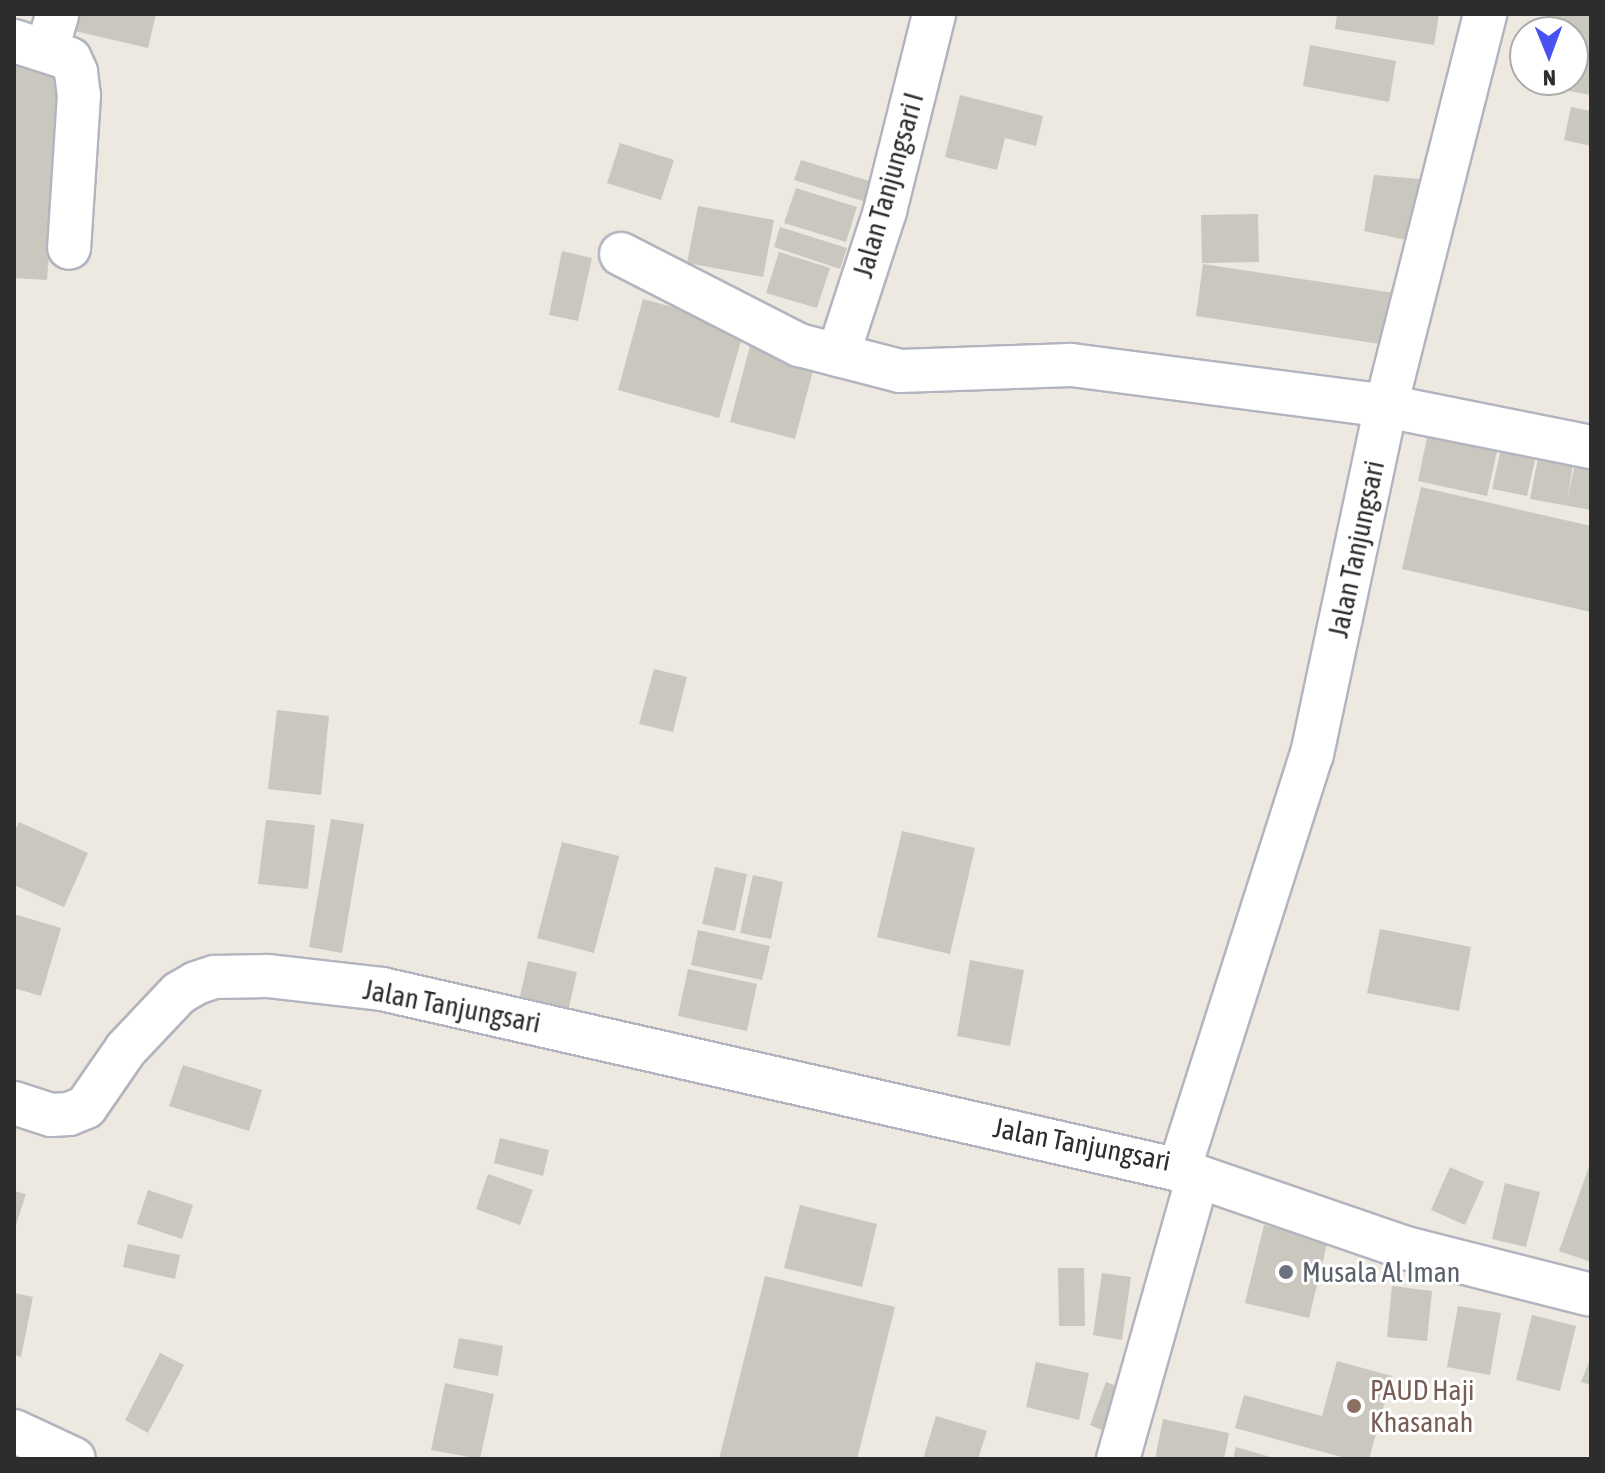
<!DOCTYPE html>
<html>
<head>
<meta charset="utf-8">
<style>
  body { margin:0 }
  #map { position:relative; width:1605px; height:1473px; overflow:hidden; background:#ede9e0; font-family:"Asap Condensed",sans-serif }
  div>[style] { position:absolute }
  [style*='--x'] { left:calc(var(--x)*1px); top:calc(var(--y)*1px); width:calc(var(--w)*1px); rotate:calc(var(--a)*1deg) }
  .building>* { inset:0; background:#c9c7be }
  .roads { filter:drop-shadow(2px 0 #b3b4bf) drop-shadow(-2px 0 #b3b4bf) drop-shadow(0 2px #b3b4bf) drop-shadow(0 -2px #b3b4bf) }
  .minor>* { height:42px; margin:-21px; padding:0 21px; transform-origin:21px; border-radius:21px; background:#fff }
  .dots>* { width:22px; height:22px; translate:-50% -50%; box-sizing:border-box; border:4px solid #fff; border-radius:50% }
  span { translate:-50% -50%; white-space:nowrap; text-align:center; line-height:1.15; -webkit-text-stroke:6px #fff; paint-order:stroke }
  .street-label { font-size:28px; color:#2d2d2d }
  .worship-label { font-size:28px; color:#5b616d }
  .left { translate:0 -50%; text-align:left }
  .education-label { font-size:28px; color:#785e54 }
  .frame { position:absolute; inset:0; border:16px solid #2d2d2d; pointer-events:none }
  .north { position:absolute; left:1509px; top:16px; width:80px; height:80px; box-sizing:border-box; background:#fff; border:2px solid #ababab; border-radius:50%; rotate:179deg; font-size:22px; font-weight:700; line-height:32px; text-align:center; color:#2d2d2d }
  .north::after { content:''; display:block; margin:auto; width:28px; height:36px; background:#4851f2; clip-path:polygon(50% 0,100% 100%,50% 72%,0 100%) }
</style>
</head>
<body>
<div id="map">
  <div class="building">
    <div style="clip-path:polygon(79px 14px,156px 14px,148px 48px,75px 31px)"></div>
    <div style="clip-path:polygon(1337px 14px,1439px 14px,1434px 45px,1335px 29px)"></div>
    <div style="clip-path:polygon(1549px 14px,1591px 14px,1591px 95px,1536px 85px,1537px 80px,1573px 80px,1573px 32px,1545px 32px)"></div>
    <div style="clip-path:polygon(1310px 45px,1396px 61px,1389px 102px,1303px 86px)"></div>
    <div style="clip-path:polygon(14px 65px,63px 68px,47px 280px,14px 278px)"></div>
    <div style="clip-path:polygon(960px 95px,1043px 116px,1036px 146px,1005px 138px,997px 170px,945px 157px)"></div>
    <div style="clip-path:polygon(1571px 107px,1591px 111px,1591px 146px,1564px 140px)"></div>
    <div style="clip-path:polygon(620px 143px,674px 160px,661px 200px,607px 183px)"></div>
    <div style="clip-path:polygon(801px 160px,882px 185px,876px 205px,794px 180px)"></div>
    <div style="clip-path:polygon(1374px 175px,1443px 181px,1420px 243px,1364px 231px)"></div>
    <div style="clip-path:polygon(796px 188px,857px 207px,846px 242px,784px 223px)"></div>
    <div style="clip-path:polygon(698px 206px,774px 220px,763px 277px,687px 263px)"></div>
    <div style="clip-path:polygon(1258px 214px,1259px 262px,1202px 263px,1201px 215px)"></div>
    <div style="clip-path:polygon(780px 227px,847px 248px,840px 269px,774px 247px)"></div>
    <div style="clip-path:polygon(562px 251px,592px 258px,578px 321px,549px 315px)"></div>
    <div style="clip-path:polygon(779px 252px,830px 268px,817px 308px,766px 293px)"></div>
    <div style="clip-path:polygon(1203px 264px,1401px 294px,1393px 346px,1196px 316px)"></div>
    <div style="clip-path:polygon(643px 299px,745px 327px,719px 418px,618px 390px)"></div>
    <div style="clip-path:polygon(751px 342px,816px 359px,795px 439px,730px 422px)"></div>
    <div style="clip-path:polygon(1430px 423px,1500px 438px,1487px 496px,1418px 481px)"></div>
    <div style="clip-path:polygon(1502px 444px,1537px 451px,1527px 496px,1492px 489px)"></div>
    <div style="clip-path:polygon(1538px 458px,1573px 465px,1567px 501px,1576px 459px,1591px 462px,1591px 510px,1530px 499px)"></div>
    <div style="clip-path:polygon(1421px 487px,1591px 526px,1591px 612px,1402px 569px)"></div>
    <div style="clip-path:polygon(654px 669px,687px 677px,673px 732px,639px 724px)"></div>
    <div style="clip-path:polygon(277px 710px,329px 716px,321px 795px,268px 789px)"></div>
    <div style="clip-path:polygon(331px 819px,364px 824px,342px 953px,309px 947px)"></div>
    <div style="clip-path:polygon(266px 820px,315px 825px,308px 889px,258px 884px)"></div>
    <div style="clip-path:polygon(19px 822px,88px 853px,64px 907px,14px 885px,14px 832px)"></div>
    <div style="clip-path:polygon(902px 831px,975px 848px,950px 954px,877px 937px)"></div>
    <div style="clip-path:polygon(562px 842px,619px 856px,594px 953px,537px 938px)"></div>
    <div style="clip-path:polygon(715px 867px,747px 874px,735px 931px,702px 924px)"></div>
    <div style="clip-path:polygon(753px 875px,783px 882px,771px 939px,740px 933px)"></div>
    <div style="clip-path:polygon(14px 914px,61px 928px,41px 996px,14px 988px)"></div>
    <div style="clip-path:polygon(1380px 929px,1471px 947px,1459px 1011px,1367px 993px)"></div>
    <div style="clip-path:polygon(698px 930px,770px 946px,762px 980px,691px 965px)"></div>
    <div style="clip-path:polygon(970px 960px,1024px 970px,1010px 1046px,957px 1036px)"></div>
    <div style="clip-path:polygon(528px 961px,577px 972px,567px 1015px,518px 1005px)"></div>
    <div style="clip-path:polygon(688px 969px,757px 984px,747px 1031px,678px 1016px)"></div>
    <div style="clip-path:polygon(183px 1065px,262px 1090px,249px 1131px,169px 1106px)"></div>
    <div style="clip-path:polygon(500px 1138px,549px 1150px,543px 1176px,494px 1163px)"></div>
    <div style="clip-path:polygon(1591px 1161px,1591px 1262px,1559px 1251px)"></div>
    <div style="clip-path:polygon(1450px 1167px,1484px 1182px,1465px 1225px,1431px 1210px)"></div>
    <div style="clip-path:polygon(488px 1174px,533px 1190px,520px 1225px,476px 1209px)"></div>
    <div style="clip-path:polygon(1505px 1183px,1540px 1192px,1526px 1247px,1492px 1239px)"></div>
    <div style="clip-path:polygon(148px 1190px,193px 1205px,182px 1239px,137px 1224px)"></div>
    <div style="clip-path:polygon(14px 1191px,26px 1194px,15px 1228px,14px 1228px)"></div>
    <div style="clip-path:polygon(800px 1205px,877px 1224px,862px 1287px,784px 1268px)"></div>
    <div style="clip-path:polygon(1264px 1225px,1328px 1240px,1309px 1318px,1245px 1303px)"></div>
    <div style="clip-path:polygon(128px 1244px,180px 1255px,175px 1279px,123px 1267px)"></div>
    <div style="clip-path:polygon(1058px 1268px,1084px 1268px,1085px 1326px,1059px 1326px)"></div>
    <div style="clip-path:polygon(1102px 1273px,1131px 1277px,1122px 1340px,1093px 1335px)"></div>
    <div style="clip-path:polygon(765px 1276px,895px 1307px,857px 1459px,719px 1459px)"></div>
    <div style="clip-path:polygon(1392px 1286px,1432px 1291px,1427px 1341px,1387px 1337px)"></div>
    <div style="clip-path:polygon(14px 1293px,33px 1297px,21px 1357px,14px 1355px)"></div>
    <div style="clip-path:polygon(1458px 1306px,1501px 1313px,1490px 1375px,1447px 1367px)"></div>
    <div style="clip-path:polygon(1532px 1315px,1576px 1326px,1560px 1391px,1516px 1380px)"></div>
    <div style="clip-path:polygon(459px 1338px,503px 1346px,498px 1376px,453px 1368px)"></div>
    <div style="clip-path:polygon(160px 1353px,184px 1365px,148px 1433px,125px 1420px)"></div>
    <div style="clip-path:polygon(1591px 1357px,1591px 1385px,1581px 1382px)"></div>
    <div style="clip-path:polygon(1337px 1361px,1392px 1376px,1369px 1459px,1349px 1459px,1235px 1428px,1244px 1395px,1322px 1416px)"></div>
    <div style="clip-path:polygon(1036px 1362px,1089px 1373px,1079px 1420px,1026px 1407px)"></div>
    <div style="clip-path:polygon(1106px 1382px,1128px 1390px,1111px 1434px,1090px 1425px)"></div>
    <div style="clip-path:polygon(445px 1383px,494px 1394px,480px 1459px,431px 1450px)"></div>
    <div style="clip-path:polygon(936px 1416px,987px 1431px,978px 1459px,923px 1459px)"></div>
    <div style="clip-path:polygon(1163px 1419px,1229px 1433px,1224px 1459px,1155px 1459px)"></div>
    <div style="clip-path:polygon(1236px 1447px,1274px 1458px,1274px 1459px,1233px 1459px)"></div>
  </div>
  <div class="roads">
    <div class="minor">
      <div style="--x:14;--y:41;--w:59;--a:17.8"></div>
      <div style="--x:70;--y:59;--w:14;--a:65"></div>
      <div style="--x:76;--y:72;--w:23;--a:83"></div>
      <div style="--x:79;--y:95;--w:153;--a:93.7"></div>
      <div style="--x:47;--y:50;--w:37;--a:-74"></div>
      <div style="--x:621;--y:254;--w:200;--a:27.1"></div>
      <div style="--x:799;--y:345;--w:104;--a:14.4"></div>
      <div style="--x:900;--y:371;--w:171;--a:-2"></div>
      <div style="--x:1071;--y:365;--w:318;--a:7.4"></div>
      <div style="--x:1386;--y:406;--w:209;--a:11.3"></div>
      <div style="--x:838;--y:355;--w:151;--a:-71.9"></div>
      <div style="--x:885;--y:211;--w:203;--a:-76"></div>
      <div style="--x:14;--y:1103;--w:39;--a:18"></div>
      <div style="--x:51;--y:1115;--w:18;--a:-3"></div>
      <div style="--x:69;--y:1114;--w:18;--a:-22"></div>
      <div style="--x:86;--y:1107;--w:70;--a:-55.4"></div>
      <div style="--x:126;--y:1049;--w:77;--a:-46.6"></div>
      <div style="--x:179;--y:993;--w:20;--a:-30"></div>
      <div style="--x:196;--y:983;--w:20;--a:-18"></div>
      <div style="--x:215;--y:977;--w:53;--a:-1.1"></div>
      <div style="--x:268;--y:976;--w:115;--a:6.5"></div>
      <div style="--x:382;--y:989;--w:817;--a:12.79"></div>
      <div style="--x:1179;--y:1170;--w:437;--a:-72.3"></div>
      <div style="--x:1312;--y:754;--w:356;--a:-78"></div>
      <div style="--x:1386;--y:406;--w:404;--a:-75.8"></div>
      <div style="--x:1179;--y:1170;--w:240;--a:19"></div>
      <div style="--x:1406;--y:1248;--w:188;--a:14.2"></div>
      <div style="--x:14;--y:1431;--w:66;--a:25"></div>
      <div style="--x:1118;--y:1459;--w:293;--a:-74.2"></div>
    </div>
  </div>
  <div class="dots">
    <div style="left:1286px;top:1272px;background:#6b7280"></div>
    <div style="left:1354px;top:1406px;background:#8d6e63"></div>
  </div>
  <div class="street-label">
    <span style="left:888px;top:185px;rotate:-74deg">Jalan Tanjungsari I</span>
    <span style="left:1356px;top:549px;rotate:-78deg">Jalan Tanjungsari</span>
    <span style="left:452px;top:1006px;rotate:11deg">Jalan Tanjungsari</span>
    <span style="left:1082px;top:1144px;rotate:11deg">Jalan Tanjungsari</span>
  </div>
  <div class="worship-label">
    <span class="left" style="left:1302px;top:1272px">Musala Al Iman</span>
  </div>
  <div class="education-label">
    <span class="left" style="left:1370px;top:1406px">PAUD Haji<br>Khasanah</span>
  </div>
  <div class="frame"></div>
  <div class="north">N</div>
</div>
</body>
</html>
